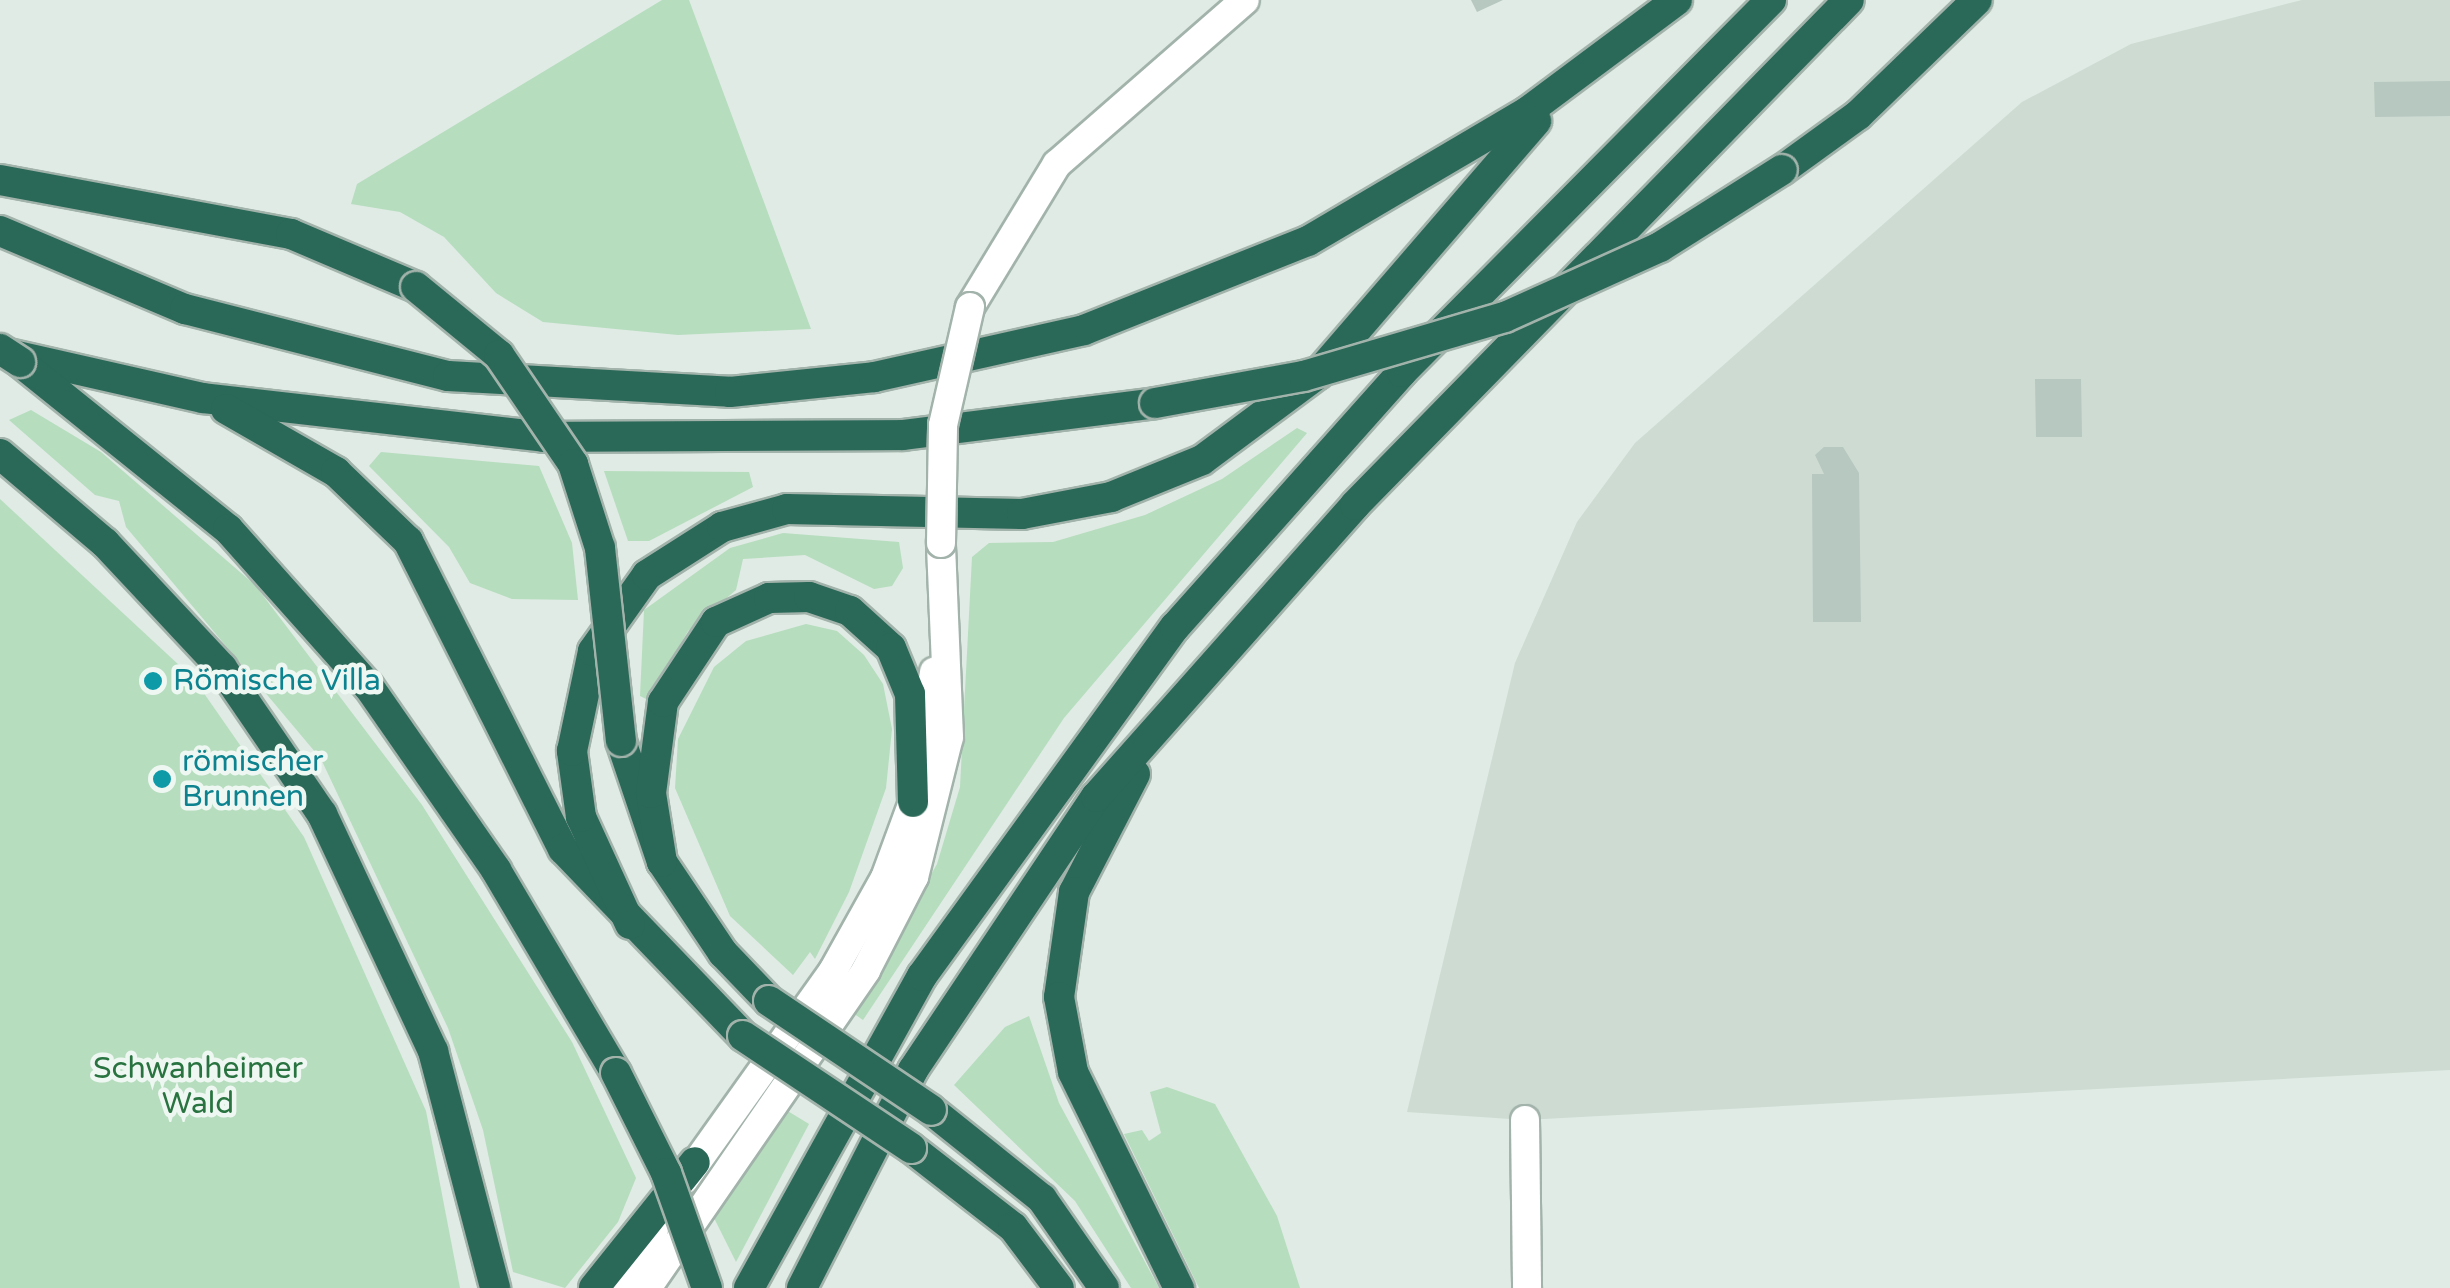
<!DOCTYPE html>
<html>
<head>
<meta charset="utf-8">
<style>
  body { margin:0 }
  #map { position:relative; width:2450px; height:1288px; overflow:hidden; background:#dfebe4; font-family:"Varela Round",sans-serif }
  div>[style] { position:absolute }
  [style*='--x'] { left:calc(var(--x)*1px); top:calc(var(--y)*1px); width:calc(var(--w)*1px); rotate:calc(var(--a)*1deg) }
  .built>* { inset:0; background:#cddbd3 }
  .green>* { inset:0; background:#b6ddbe }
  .building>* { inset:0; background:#b7c8c0 }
  .roads { filter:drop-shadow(2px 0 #a2b3ab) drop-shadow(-2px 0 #a2b3ab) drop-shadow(0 2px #a2b3ab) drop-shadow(0 -2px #a2b3ab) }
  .minor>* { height:28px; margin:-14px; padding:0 14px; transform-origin:14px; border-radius:14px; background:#fff }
  .highway>* { height:30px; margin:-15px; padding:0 15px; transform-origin:15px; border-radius:15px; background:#2a6857 }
  .bridges { filter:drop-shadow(2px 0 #a2b3ab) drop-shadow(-2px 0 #a2b3ab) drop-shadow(0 2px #a2b3ab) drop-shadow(0 -2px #a2b3ab) }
  .minor-bridge>* { height:28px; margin:-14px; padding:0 14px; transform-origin:14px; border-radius:14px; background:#fff }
  .highway-bridge>* { height:30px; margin:-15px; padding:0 15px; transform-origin:15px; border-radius:15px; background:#2a6857 }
  .dots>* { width:28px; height:28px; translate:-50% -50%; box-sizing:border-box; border:5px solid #eff7f3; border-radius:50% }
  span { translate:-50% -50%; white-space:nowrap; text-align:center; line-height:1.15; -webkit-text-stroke:9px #eff7f3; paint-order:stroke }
  .culture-label { font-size:30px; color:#0d838f }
  .left { translate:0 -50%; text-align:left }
  .park-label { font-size:30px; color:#28733f }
</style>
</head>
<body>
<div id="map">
  <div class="built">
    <div style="clip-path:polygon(2302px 0,2450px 0,2450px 1070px,1525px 1120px,1407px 1112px,1515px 663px,1577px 522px,1635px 443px,2022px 102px,2131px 44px)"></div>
  </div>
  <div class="green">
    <div style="clip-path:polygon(662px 0,689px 0,811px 329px,678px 335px,543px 322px,496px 293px,444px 237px,400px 212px,351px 204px,357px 184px)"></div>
    <div style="clip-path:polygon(31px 410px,101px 452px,255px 585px,422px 805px,572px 1042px,636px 1178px,618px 1222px,565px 1288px,513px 1272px,483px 1130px,448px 1028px,321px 759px,126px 527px,119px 501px,95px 495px,9px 420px)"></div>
    <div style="clip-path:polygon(1297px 428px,1307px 433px,1064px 718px,863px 1020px,853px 1013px,937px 864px,960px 787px,972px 557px,989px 543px,1053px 542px,1145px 515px,1222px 479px)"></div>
    <div style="clip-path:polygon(381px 452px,539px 466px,572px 543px,578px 600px,512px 599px,470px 583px,449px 547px,369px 466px)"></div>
    <div style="clip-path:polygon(604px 471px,749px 472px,753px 487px,649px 541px,628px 541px)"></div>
    <div style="clip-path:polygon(0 499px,194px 679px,304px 837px,426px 1111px,460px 1288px,0 1288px)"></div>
    <div style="clip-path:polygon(783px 533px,899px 542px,903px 568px,892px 586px,874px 589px,805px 555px,743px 559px,736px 590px,688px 631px,648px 700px,640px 696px,644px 610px,730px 548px)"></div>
    <div style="clip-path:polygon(806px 624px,837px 631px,864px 655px,883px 684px,892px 729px,886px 788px,849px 892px,815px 959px,810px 952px,793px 975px,730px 916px,675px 788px,678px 739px,714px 667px,746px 641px)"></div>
    <div style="clip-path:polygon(1029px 1016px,1059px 1103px,1159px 1288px,1131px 1288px,1075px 1201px,954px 1085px,1005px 1027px)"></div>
    <div style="clip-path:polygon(1167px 1087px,1215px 1104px,1277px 1216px,1300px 1288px,1199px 1288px,1124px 1134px,1142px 1130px,1149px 1141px,1161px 1133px,1150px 1092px)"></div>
    <div style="clip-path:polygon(786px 1110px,809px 1124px,736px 1262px,711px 1212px)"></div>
  </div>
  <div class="building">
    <div style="clip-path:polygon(1471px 0,1503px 0,1477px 12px)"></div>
    <div style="clip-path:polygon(2450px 81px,2450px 116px,2375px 117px,2374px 82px)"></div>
    <div style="clip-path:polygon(2035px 379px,2081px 379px,2082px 437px,2036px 437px)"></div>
    <div style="clip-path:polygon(1824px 447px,1843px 447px,1859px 473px,1861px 622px,1813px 622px,1812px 474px,1824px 474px,1815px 455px)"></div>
  </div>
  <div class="roads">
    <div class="minor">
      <div style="--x:970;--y:307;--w:167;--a:-58.7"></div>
      <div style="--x:1057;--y:164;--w:249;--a:-41.1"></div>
      <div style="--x:1525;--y:1120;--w:168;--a:89.3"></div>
      <div style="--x:684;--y:1180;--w:257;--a:-54.5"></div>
      <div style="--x:833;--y:971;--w:107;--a:-60.8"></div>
      <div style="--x:885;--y:878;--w:81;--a:-69.8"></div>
      <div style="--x:913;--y:802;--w:132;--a:-80.8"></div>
      <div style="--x:622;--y:1288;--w:66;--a:-61.1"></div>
      <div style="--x:647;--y:1288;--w:386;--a:-55.4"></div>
      <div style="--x:866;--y:970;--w:105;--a:-62.7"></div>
      <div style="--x:914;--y:877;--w:144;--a:-76"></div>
      <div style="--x:949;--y:737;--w:194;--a:-92.4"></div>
    </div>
    <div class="highway">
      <div style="--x:1782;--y:170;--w:94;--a:-35.9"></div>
      <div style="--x:1858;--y:115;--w:165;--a:-44"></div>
      <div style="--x:0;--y:180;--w:296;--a:10.5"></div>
      <div style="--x:291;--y:234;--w:136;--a:23"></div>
      <div style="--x:0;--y:231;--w:201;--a:22.9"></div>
      <div style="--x:185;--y:309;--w:271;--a:14.3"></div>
      <div style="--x:448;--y:376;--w:282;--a:3.2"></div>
      <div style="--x:730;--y:392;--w:145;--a:-5.9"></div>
      <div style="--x:874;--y:377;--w:215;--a:-12.6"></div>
      <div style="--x:1084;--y:330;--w:241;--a:-21.7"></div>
      <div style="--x:1308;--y:241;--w:254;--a:-30.5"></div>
      <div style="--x:1527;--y:112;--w:187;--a:-36.7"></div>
      <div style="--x:0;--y:352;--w:208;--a:12.8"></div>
      <div style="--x:203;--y:398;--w:342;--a:6.5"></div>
      <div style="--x:543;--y:437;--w:360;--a:-0.3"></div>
      <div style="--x:903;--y:435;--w:254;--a:-7.2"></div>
      <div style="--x:20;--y:362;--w:267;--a:38.8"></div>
      <div style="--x:228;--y:529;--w:212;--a:48.3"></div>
      <div style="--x:369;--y:687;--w:223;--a:55.2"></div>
      <div style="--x:496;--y:870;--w:236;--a:59.4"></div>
      <div style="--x:226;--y:409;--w:127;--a:29.8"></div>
      <div style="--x:336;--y:472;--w:100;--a:43.8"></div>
      <div style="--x:408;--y:541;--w:345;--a:63.3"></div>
      <div style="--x:563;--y:849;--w:260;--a:46.1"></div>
      <div style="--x:0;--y:454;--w:138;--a:40.3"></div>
      <div style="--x:105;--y:543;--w:171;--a:46.9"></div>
      <div style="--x:222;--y:668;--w:177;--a:55.6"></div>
      <div style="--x:322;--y:814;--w:262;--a:64.9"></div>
      <div style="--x:433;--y:1051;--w:245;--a:75.3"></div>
      <div style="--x:621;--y:741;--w:128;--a:71.3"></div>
      <div style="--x:662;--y:862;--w:110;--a:56.2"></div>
      <div style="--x:723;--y:953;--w:66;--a:46.2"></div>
      <div style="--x:1135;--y:774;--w:133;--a:117.3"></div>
      <div style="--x:1074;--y:892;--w:106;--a:98.1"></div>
      <div style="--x:1059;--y:997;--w:76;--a:79.4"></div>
      <div style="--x:1073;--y:1072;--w:241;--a:63.9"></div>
      <div style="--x:662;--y:862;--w:70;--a:-99.1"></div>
      <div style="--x:651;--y:793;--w:92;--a:-82.5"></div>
      <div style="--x:663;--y:702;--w:96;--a:-56.5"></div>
      <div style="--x:716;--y:622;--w:58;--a:-24.4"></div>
      <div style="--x:769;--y:598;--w:40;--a:-1.4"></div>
      <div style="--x:809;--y:597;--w:43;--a:18.9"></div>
      <div style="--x:850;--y:611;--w:55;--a:42.1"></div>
      <div style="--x:891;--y:648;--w:50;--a:67.6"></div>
      <div style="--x:910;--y:694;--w:108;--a:88.4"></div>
      <div style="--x:630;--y:924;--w:118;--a:-114.6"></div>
      <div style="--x:581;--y:817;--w:67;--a:-97.8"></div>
      <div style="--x:572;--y:751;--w:102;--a:-78.1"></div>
      <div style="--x:593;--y:651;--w:93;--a:-54.6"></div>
      <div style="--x:647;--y:575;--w:89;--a:-32.6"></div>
      <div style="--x:722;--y:527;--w:67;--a:-15.5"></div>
      <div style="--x:787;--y:509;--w:235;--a:1.2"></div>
      <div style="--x:1022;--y:514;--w:91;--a:-10.8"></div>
      <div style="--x:1111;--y:497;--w:98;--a:-22.1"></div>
      <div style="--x:1202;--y:460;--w:144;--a:-36.6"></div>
      <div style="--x:1318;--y:374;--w:334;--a:-49.2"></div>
      <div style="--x:931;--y:1110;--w:142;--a:38.7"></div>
      <div style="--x:1042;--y:1199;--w:108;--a:55.1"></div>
      <div style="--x:911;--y:1148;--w:129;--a:37.8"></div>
      <div style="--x:1013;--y:1227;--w:76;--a:53"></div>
      <div style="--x:594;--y:1288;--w:161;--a:-51.3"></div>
      <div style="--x:749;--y:1288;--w:357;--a:-61"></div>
      <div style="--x:922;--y:976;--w:431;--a:-54.1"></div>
      <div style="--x:1175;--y:627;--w:341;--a:-48.3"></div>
      <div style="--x:1402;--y:372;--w:524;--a:-45.23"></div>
      <div style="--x:802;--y:1288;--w:245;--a:-63"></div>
      <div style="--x:913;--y:1070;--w:329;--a:-56.2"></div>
      <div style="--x:1096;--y:797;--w:390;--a:-48.4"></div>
      <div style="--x:1355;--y:505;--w:706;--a:-45.63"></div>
    </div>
  </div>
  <div class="bridges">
    <div class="minor-bridge">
      <div style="--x:941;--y:543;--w:118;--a:-89"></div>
      <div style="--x:943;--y:425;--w:121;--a:-77.1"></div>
    </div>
    <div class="highway-bridge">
      <div style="--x:416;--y:287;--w:107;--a:39.3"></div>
      <div style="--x:499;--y:355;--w:132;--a:55.8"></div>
      <div style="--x:573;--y:464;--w:88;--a:72.2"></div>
      <div style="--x:600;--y:548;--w:194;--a:83.8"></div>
      <div style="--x:0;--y:349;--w:24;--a:33"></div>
      <div style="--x:1155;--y:403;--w:151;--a:-10.3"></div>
      <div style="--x:1304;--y:376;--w:209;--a:-16.4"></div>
      <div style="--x:1505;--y:317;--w:170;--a:-24.3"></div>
      <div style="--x:1660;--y:247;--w:144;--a:-32.3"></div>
      <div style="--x:769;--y:1001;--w:195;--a:33.9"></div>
      <div style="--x:743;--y:1036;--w:202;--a:33.7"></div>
      <div style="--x:616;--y:1073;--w:112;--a:63.4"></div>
      <div style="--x:666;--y:1173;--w:122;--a:70.4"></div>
    </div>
  </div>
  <div class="dots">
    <div style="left:153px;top:681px;background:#0f9aa8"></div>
    <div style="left:162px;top:779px;background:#0f9aa8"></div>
  </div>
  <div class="culture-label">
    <span class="left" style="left:173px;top:681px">Römische Villa</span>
    <span class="left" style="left:182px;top:779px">römischer<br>Brunnen</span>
  </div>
  <div class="park-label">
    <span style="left:198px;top:1086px">Schwanheimer<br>Wald</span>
  </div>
</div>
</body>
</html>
